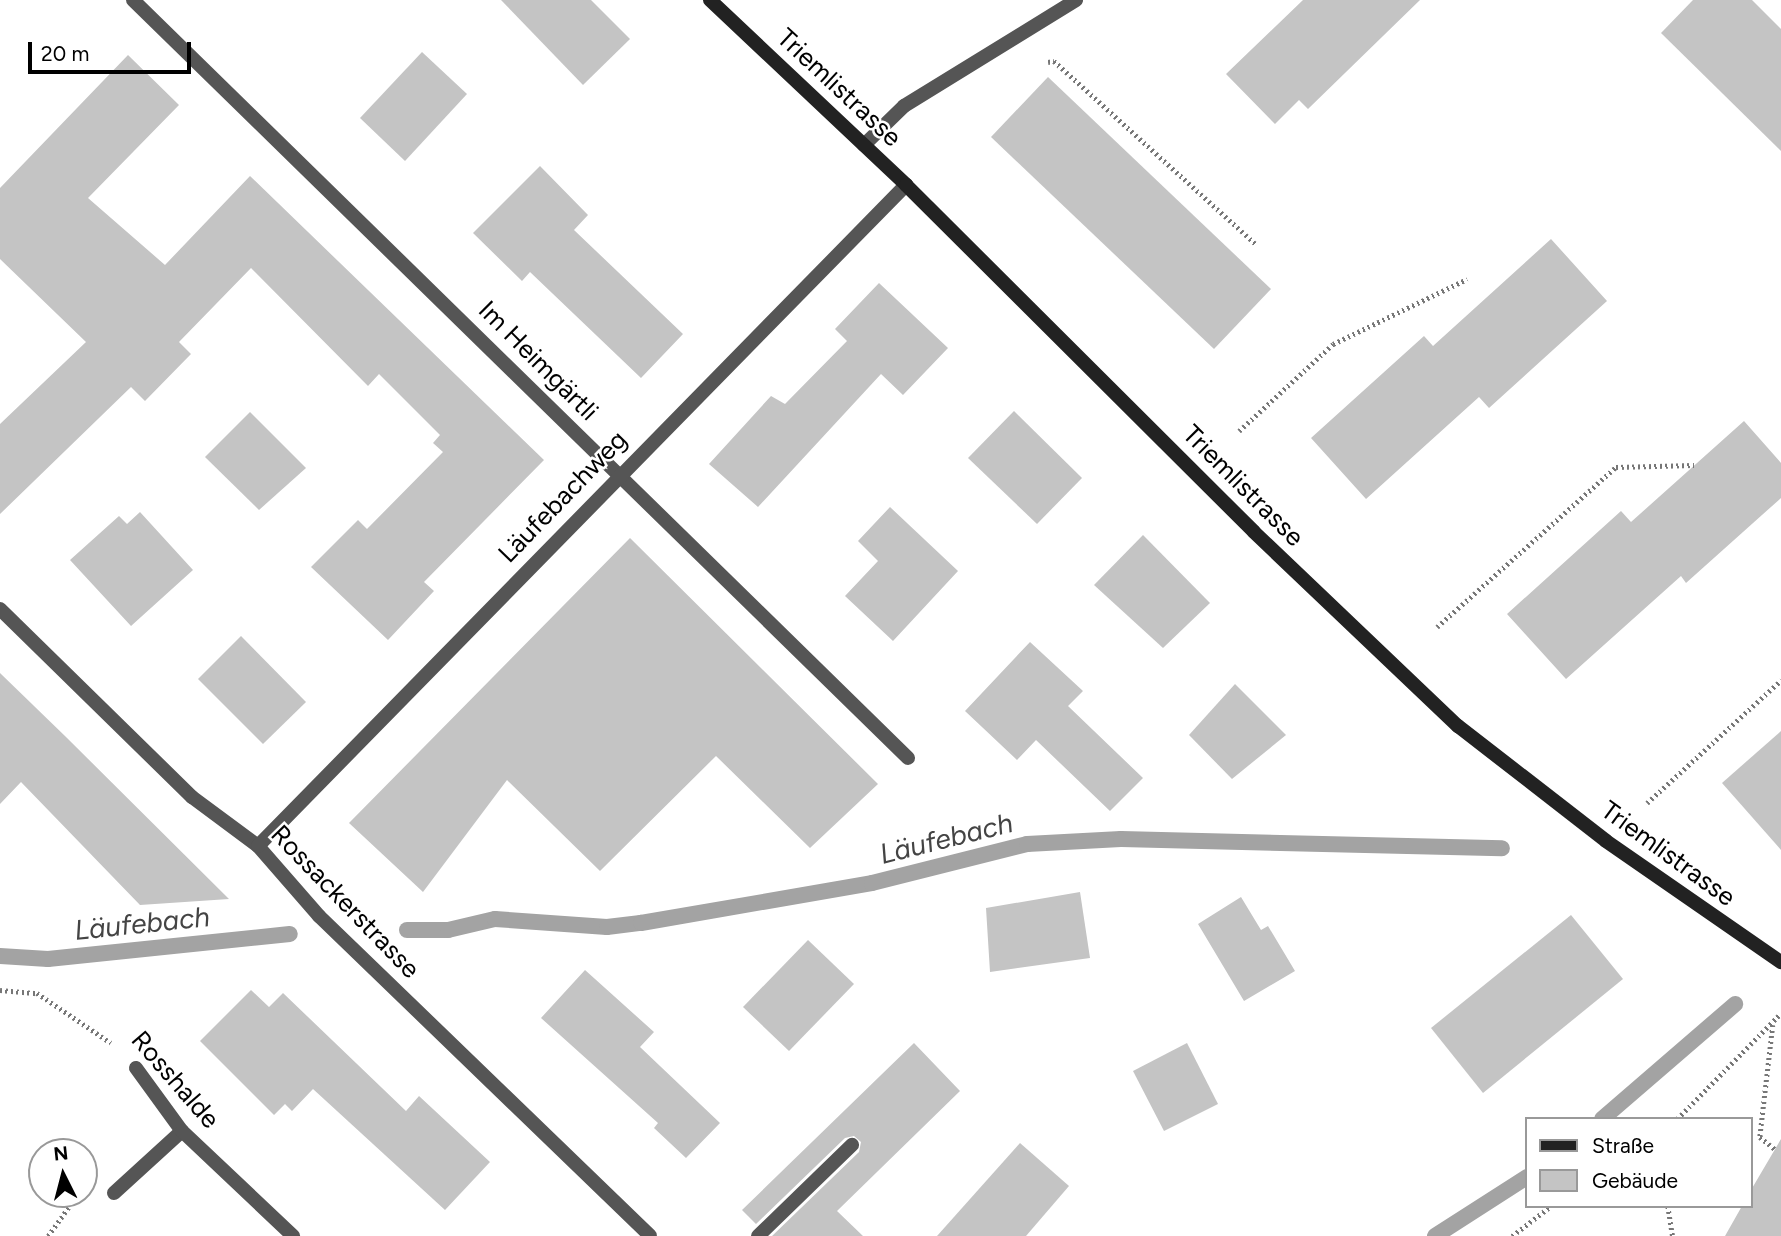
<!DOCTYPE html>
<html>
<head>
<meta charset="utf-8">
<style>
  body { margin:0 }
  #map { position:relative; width:1781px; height:1236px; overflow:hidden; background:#fff; font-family:Figtree,sans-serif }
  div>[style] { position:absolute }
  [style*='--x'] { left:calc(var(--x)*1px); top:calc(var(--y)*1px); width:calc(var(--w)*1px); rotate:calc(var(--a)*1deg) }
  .stream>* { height:16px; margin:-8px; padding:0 8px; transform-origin:8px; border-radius:8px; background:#a3a3a3 }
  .building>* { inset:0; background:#c4c4c4 }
  .path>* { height:4.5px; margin-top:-2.25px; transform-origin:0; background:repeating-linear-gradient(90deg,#777 0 2px,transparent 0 5.5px) }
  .lane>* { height:14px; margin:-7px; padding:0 7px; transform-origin:7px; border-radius:7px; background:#555 }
  .street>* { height:14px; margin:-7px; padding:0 7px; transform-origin:7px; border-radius:7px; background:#555 }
  .secondary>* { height:14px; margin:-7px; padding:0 7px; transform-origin:7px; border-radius:7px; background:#222 }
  span { translate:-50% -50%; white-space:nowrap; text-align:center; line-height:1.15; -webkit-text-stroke:5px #fff; paint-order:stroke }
  .street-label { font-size:26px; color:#000 }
  .water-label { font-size:28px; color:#444; font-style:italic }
  .legend { position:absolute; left:1525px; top:1117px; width:228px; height:91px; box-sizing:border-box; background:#fff; border:2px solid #999; margin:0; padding:9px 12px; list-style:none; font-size:21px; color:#000 }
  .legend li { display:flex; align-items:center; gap:14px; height:35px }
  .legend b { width:35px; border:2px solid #999 }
  .north { position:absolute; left:28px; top:1138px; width:70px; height:70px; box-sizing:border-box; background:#fff; border:2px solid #999; border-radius:50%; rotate:354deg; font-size:19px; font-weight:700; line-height:28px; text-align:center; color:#000 }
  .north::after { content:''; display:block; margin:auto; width:24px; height:32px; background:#000; clip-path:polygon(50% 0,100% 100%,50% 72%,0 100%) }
  .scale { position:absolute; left:28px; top:42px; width:163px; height:32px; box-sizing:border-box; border:4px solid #000; border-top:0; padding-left:9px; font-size:21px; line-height:24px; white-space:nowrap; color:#000; -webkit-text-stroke:5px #fff; paint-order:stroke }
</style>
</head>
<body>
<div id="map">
  <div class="stream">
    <div style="--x:407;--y:930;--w:41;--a:0"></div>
    <div style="--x:448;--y:930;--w:48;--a:-13.2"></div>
    <div style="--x:495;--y:919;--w:112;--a:4.1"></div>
    <div style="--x:607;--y:927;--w:34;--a:-7"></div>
    <div style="--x:641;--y:923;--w:234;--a:-9.8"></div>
    <div style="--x:872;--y:883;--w:160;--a:-14.1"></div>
    <div style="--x:1027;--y:844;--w:94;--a:-3"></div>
    <div style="--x:1121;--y:839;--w:381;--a:1.4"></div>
    <div style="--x:0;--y:956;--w:48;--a:3.6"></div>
    <div style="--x:48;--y:959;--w:243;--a:-5.9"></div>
    <div style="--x:1602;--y:1119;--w:176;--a:-40.8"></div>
    <div style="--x:1435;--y:1236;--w:109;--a:-32.7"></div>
  </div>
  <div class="building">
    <div style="clip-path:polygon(501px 0,591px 0,630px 39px,583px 85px)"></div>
    <div style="clip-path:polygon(1303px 0,1420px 0,1308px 109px,1299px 100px,1275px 124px,1226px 74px)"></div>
    <div style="clip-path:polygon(1693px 0,1752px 0,1781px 29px,1781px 151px,1661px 33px)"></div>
    <div style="clip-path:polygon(422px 52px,467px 94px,405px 161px,360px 118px)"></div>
    <div style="clip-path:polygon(128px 55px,179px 105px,88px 198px,165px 265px,250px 176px,544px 460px,424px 582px,434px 591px,388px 640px,311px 567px,358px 520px,367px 529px,443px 452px,433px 443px,440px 435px,379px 374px,368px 386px,251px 268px,179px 342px,191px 354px,145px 401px,131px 387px,0 514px,0 424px,86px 342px,0 259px,0 188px)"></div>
    <div style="clip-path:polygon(1048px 77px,1271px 289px,1214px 349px,991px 137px)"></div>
    <div style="clip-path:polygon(540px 166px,588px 215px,574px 230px,683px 334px,641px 378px,530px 272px,522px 281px,473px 233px)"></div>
    <div style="clip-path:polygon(1551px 239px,1607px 301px,1489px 408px,1479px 397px,1366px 499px,1311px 438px,1424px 336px,1433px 346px)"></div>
    <div style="clip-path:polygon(879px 283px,948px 348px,903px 395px,881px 374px,758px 507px,709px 464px,771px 396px,785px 404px,847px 341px,835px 329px)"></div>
    <div style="clip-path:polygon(1014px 411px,1082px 478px,1037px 524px,968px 458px)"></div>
    <div style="clip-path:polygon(250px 412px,306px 468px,259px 510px,205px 457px)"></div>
    <div style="clip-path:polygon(1744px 421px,1781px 463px,1781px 498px,1686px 583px,1681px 576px,1566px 679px,1507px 614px,1621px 511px,1631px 522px)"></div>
    <div style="clip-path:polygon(890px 507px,958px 571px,893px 641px,845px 596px,878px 561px,858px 541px)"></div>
    <div style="clip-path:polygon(140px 512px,193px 570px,131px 626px,70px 560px,119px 516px,127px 524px)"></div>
    <div style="clip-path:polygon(1143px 535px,1210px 603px,1163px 648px,1094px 585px)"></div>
    <div style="clip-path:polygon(630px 538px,878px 784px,810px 848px,716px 756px,600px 871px,507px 780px,423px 892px,349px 823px)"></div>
    <div style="clip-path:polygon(241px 636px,306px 702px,263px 744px,198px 679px)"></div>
    <div style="clip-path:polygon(1030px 642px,1083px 691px,1068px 706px,1143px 778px,1110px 811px,1036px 740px,1017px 760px,965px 711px)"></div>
    <div style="clip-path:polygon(0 673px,66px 737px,229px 899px,140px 905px,21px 782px,0 804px)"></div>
    <div style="clip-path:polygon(1235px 684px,1286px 735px,1232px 779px,1189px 735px)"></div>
    <div style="clip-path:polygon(1781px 731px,1781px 850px,1722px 783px)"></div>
    <div style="clip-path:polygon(1080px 892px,1090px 958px,990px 972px,986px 908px)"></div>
    <div style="clip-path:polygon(1241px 897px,1261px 930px,1268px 926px,1295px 971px,1244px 1001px,1198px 924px)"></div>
    <div style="clip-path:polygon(1571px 915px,1623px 979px,1483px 1093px,1431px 1028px)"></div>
    <div style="clip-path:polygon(808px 940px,854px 984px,789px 1051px,743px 1007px)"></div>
    <div style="clip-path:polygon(585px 970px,654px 1032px,640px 1047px,720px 1123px,686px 1158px,654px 1128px,658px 1123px,541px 1018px)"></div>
    <div style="clip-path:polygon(251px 990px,269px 1007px,283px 993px,406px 1111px,419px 1096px,490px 1162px,445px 1210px,313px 1089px,292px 1111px,285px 1104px,274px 1115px,200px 1041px)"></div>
    <div style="clip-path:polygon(914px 1043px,960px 1091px,837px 1211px,863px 1236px,772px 1236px,859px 1152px,861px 1142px,854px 1136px,845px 1138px,756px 1224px,742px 1210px)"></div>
    <div style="clip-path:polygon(1187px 1043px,1218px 1104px,1164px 1131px,1133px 1071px)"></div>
    <div style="clip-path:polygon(1781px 1139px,1781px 1236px,1725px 1236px,1742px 1206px,1751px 1206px,1751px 1190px)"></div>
    <div style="clip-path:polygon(1020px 1143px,1069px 1186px,1026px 1236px,937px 1236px)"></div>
  </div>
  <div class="path">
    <div style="--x:1048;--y:62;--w:6;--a:-9"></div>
    <div style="--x:1054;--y:61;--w:274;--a:42.2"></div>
    <div style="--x:1239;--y:431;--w:128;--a:-42.8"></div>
    <div style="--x:1333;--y:344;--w:149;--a:-25.9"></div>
    <div style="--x:1437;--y:627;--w:240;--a:-41.8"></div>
    <div style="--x:1616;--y:467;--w:78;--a:-1.5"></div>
    <div style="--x:1647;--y:803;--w:182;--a:-42.5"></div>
    <div style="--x:0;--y:990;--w:37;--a:5"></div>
    <div style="--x:37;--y:993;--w:89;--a:34"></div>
    <div style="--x:1773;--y:1025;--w:113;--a:96.6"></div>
    <div style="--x:1760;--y:1137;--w:19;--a:39"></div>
    <div style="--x:1677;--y:1119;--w:148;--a:-45.5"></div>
    <div style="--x:1668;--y:1206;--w:30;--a:81"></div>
    <div style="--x:48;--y:1236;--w:52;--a:-54.5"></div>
    <div style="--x:1512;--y:1236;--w:49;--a:-37.6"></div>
  </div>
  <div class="lane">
    <div style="--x:864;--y:145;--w:56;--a:-44.3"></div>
    <div style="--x:904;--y:106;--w:202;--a:-31.6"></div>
    <div style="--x:114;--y:1193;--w:92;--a:-42.4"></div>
    <div style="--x:758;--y:1236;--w:131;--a:-44.1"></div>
  </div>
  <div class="street">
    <div style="--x:133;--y:0;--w:1084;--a:44.36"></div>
    <div style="--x:0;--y:609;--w:269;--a:44.4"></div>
    <div style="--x:192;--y:797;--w:82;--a:36.6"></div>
    <div style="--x:258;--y:846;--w:93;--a:48.9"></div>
    <div style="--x:319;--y:916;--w:460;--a:44"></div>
    <div style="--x:258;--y:846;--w:926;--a:-45.57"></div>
    <div style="--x:136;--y:1068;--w:78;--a:53.9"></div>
    <div style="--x:182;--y:1131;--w:153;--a:43.4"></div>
  </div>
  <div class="secondary">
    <div style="--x:710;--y:0;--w:270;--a:43.3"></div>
    <div style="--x:906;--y:185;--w:491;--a:44.9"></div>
    <div style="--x:1254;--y:532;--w:282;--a:43.6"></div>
    <div style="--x:1458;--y:726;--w:187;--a:37.8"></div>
    <div style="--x:1606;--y:841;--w:213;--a:34.7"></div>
  </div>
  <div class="street-label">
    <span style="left:839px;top:88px;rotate:43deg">Triemlistrasse</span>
    <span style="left:538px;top:361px;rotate:45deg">Im Heimgärtli</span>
    <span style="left:1243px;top:486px;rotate:45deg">Triemlistrasse</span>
    <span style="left:563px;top:497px;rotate:-46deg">Läufebachweg</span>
    <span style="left:1668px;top:854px;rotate:36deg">Triemlistrasse</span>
    <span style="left:345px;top:902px;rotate:46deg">Rossackerstrasse</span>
    <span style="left:175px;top:1080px;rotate:49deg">Rosshalde</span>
  </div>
  <div class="water-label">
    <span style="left:946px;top:838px;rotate:-14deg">Läufebach</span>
    <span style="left:142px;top:923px;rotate:-6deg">Läufebach</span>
  </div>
  <ul class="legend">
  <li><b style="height:9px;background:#222"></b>Straße</li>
  <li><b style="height:19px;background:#c4c4c4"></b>Gebäude</li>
  </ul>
  <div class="north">N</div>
  <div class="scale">20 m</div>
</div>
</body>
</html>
